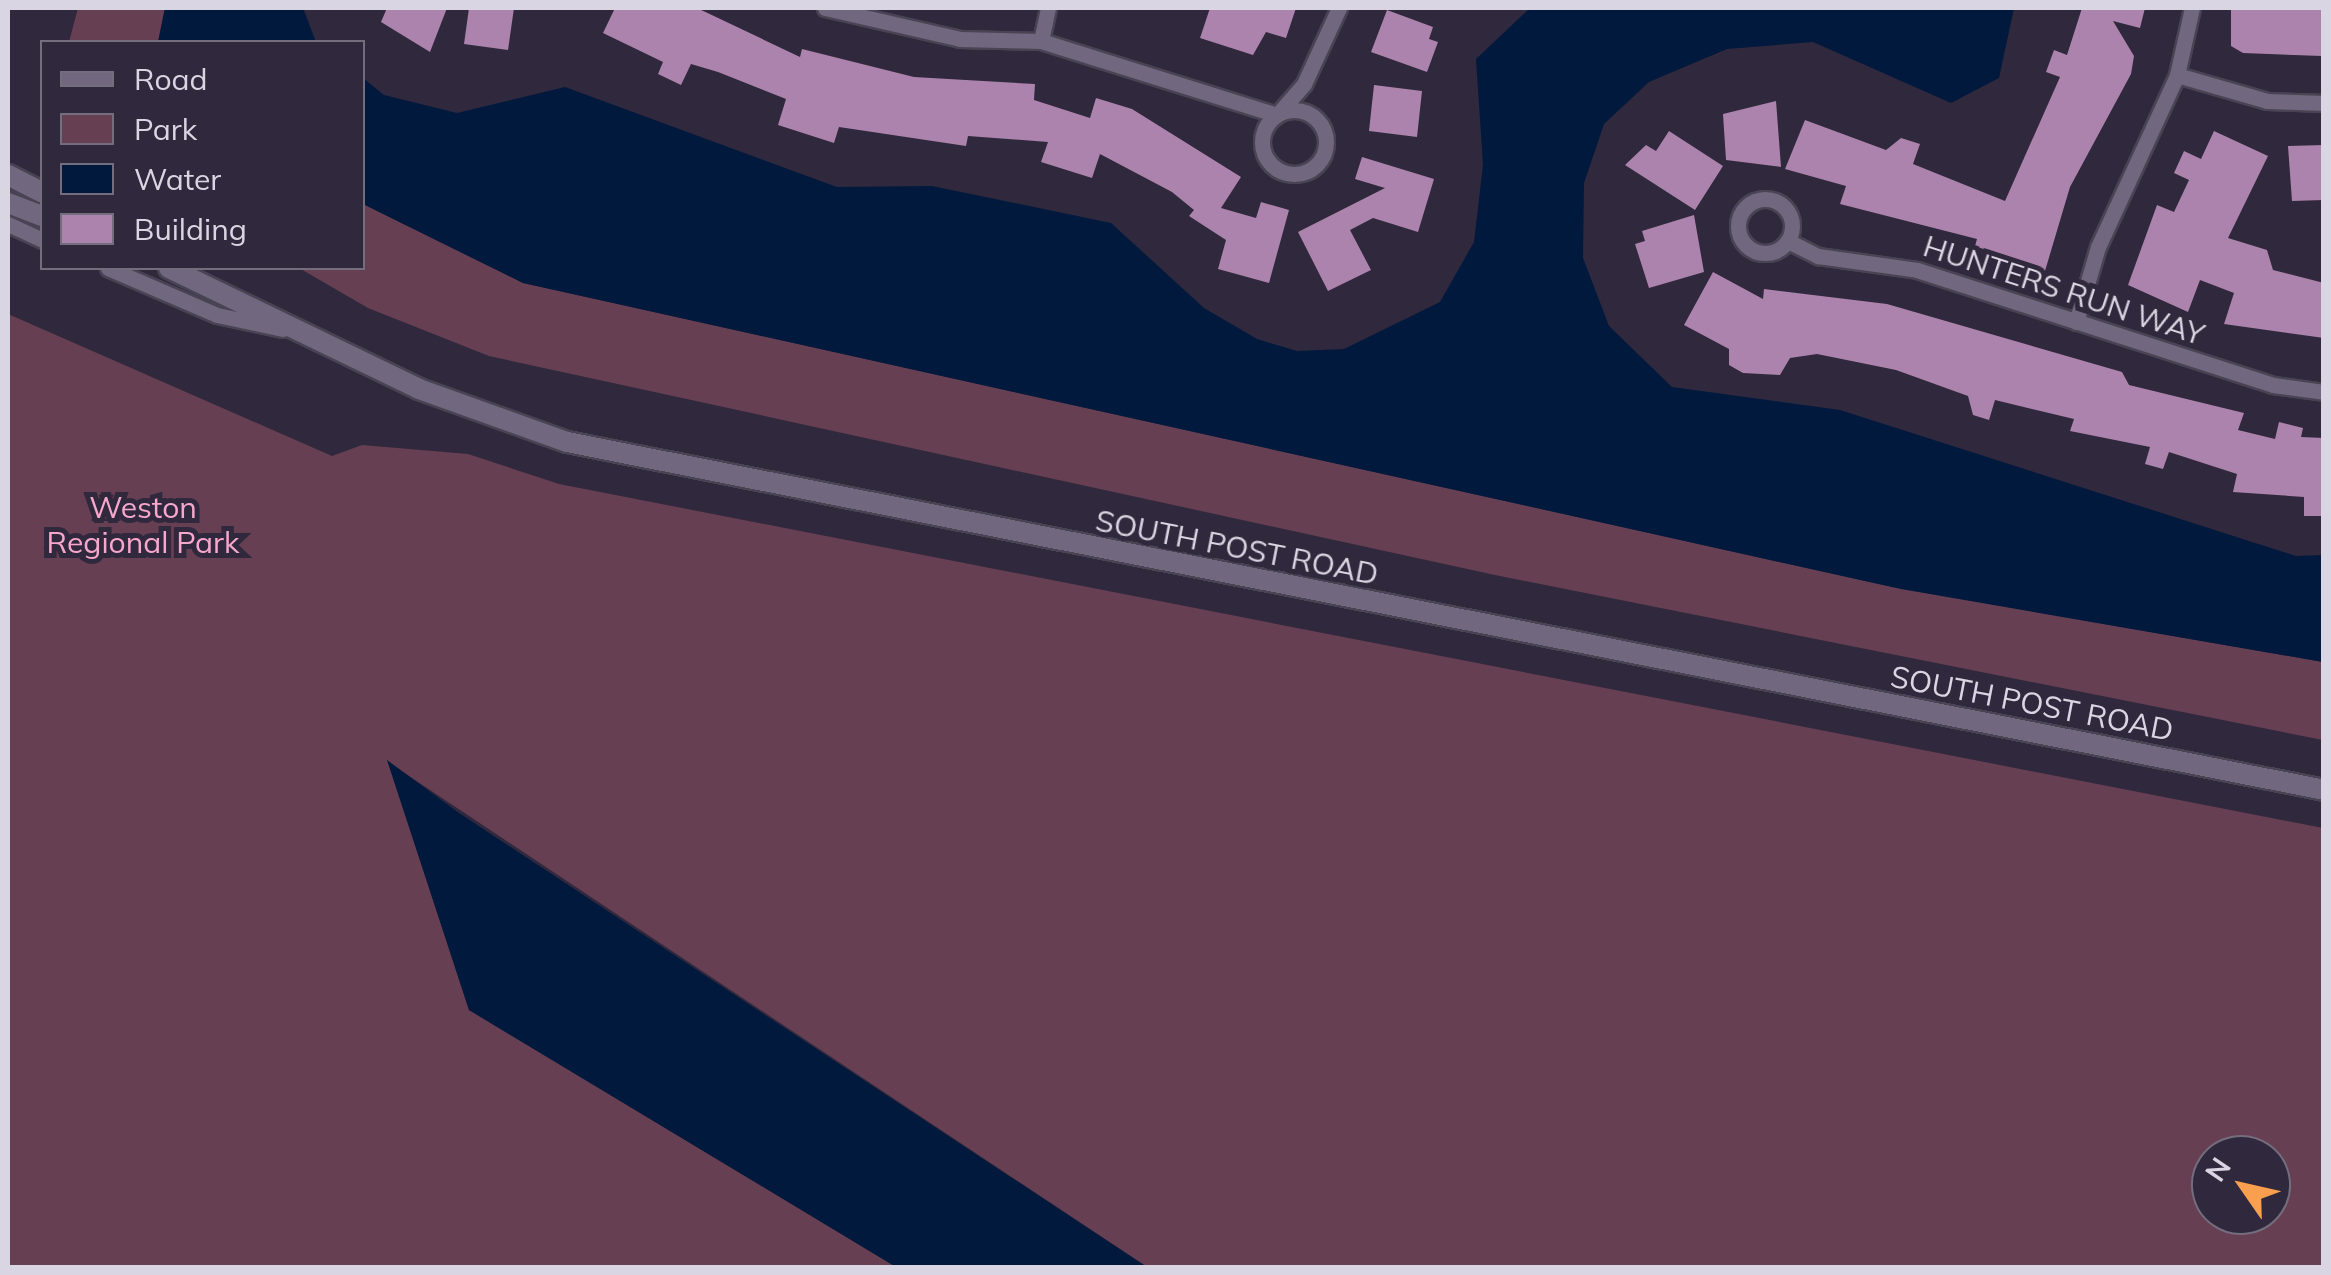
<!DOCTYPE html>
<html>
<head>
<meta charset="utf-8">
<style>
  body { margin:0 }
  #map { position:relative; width:2331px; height:1275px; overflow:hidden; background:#30283c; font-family:Mulish,sans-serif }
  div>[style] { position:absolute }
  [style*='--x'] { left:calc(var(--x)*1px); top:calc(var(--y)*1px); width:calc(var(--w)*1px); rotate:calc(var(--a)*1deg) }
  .green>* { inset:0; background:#673f53 }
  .water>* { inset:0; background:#00193d }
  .building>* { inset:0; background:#ac83ac }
  .roads { filter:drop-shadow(2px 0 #4a4354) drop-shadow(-2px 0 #4a4354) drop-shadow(0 2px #4a4354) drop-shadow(0 -2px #4a4354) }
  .minor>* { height:15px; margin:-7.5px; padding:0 7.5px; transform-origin:7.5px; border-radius:7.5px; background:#71687f }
  .minor>.ring { margin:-7.5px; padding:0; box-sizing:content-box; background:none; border:15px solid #71687f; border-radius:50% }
  .tertiary>* { height:20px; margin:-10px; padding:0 10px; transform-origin:10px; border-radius:10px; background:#71687f }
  span { translate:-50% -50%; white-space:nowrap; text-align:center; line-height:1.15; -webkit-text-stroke:10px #30283c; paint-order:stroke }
  .street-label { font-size:30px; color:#dad5e2 }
  .park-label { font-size:30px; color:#f7a6cc }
  .frame { position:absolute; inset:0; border:10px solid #dad5e2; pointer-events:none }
  .legend { position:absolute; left:40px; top:40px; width:325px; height:230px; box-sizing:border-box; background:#30283c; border:2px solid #746d7e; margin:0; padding:12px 18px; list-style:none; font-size:30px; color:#dad5e2 }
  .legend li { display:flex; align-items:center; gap:20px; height:50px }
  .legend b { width:50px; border:2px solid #746d7e }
  .north { position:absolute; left:2191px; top:1135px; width:100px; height:100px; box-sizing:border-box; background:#30283c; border:2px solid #746d7e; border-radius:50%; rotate:304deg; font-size:28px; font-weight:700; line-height:40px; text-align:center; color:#dad5e2 }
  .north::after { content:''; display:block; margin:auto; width:35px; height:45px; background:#fa9f4e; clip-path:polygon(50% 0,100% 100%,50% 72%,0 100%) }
</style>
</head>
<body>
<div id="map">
  <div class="green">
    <div style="clip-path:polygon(78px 8px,165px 8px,158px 42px,69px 42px)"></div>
    <div style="clip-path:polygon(363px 204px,523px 283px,1893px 587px,2323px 662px,2323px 740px,1495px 575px,489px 356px,368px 308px,299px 268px,362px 268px)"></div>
    <div style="clip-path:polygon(evenodd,8px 314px,332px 456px,362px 445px,468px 454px,559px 484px,2323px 828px,2323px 1267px,1147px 1267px,388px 762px,469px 1010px,896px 1267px,8px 1267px,8px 314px,2211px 1155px,2271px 1155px,2271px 1215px,2211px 1215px,2211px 1155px)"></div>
  </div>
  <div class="water">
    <div style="clip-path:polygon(165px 8px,303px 8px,316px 42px,158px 42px)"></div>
    <div style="clip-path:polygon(1530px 8px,2014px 8px,1999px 78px,1951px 103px,1813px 42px,1727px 49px,1649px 82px,1604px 124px,1584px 183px,1583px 258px,1609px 326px,1672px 387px,1840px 410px,2296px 556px,2323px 555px,2323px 662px,1901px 589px,523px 283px,363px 204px,363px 78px,384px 95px,457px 113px,565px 87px,837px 187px,932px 186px,1111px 223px,1204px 308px,1257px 339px,1297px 351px,1344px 349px,1440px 302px,1474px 242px,1483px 165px,1476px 59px)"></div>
    <div style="clip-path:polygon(387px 760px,459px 813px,1147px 1267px,896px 1267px,469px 1010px)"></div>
  </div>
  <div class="building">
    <div style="clip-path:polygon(387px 8px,447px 8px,430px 52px,381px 22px)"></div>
    <div style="clip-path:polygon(469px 8px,514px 8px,508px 50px,464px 44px)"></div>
    <div style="clip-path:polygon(615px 8px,697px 8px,800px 57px,802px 49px,914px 77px,1035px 84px,1034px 100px,1090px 118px,1096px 98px,1132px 109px,1241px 177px,1221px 208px,1256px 218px,1261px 202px,1289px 210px,1269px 283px,1218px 269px,1226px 240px,1189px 216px,1194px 210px,1172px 192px,1100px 154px,1092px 178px,1041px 162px,1048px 142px,968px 136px,966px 146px,839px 127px,834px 143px,778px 125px,786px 99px,718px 72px,691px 64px,681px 85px,658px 74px,663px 62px,603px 33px)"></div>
    <div style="clip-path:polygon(1210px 8px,1296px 8px,1286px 38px,1266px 32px,1253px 55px,1200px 38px)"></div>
    <div style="clip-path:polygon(2082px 8px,2145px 8px,2140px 28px,2113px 21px,2134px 56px,2131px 74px,2070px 187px,2045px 271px,1975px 246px,1977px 239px,1840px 204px,1846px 186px,1785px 169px,1805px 120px,1886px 150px,1901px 138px,1920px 144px,1913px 164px,2005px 201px,2060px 77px,2046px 72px,2054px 50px,2067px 55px)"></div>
    <div style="clip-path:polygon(2231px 8px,2324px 8px,2322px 56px,2243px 53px,2231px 46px)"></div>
    <div style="clip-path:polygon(1387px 10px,1433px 27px,1429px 39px,1438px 42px,1427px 72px,1371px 52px)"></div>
    <div style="clip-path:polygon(1374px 85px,1422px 91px,1417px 137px,1369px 131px)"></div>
    <div style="clip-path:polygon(1776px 101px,1781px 167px,1726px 160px,1723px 114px)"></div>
    <div style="clip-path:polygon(1669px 131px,1723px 166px,1695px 210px,1625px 165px,1646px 145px,1656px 151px)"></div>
    <div style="clip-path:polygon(2214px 131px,2268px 156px,2228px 238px,2267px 250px,2273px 270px,2324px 283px,2324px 338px,2224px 324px,2234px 293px,2200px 280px,2188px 312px,2128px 285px,2157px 205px,2174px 212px,2189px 180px,2174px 173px,2184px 151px,2201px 159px)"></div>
    <div style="clip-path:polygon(2324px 145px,2324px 200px,2292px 201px,2288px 146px)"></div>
    <div style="clip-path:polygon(1362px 157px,1434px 179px,1418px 232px,1373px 218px,1350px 230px,1371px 270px,1328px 291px,1298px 232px,1385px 188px,1355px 179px)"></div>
    <div style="clip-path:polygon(1694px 215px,1704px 272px,1649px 288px,1635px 244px,1645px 241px,1642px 231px)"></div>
    <div style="clip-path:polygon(1713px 272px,1763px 299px,1764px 289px,1887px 304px,2122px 372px,2129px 385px,2244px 413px,2238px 430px,2275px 439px,2279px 422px,2303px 428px,2301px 437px,2324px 438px,2324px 516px,2304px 516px,2304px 497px,2233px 492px,2237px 474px,2169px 452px,2163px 469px,2145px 464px,2150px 447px,2070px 431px,2074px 419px,1995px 400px,1989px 420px,1973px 415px,1968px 396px,1896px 370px,1817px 354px,1790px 358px,1780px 375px,1743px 373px,1729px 365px,1729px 349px,1684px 325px)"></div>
  </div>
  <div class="roads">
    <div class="minor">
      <div style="--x:825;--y:8;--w:139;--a:12.9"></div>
      <div style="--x:960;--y:39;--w:81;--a:1.4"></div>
      <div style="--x:1041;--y:41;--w:247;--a:17.4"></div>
      <div style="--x:1277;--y:115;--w:41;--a:-48.9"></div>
      <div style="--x:1304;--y:84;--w:84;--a:-65.3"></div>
      <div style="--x:1041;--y:41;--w:34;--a:-78"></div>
      <div style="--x:2177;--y:75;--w:94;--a:16.1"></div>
      <div style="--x:2267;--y:101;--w:57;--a:2"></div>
      <div class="ring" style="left:1262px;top:110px;width:49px;height:49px"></div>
      <div class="ring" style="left:1738px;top:199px;width:39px;height:39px"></div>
      <div style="--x:8;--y:224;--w:38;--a:25"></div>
      <div style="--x:1788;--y:241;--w:34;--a:27"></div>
      <div style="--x:1818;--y:256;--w:100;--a:8"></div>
      <div style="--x:1917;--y:270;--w:374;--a:17.9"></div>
      <div style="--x:2273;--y:385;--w:51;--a:7.8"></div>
      <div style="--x:108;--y:268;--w:119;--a:23.3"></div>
      <div style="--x:217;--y:315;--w:67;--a:12"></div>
      <div style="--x:2076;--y:322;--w:78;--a:-73.7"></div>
      <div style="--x:2098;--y:247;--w:189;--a:-65.3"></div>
      <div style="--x:2177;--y:75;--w:69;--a:-77.4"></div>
    </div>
    <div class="tertiary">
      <div style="--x:8;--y:175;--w:38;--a:27"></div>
      <div style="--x:8;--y:203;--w:36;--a:21"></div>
      <div style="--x:169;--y:268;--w:278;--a:25.8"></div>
      <div style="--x:419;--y:389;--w:157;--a:19.7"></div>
      <div style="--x:567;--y:442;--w:1791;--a:11.2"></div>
    </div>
  </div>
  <div class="street-label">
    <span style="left:2064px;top:290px;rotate:18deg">HUNTERS RUN WAY</span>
    <span style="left:1237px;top:547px;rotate:11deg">SOUTH POST ROAD</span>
    <span style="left:2032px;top:703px;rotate:11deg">SOUTH POST ROAD</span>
  </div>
  <div class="park-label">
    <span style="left:143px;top:524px">Weston<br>Regional Park</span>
  </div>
  <div class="frame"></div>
  <ul class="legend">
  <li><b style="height:12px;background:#71687f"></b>Road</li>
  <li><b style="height:28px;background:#673f53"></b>Park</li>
  <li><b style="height:28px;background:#00193d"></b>Water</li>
  <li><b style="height:28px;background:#ac83ac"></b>Building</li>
  </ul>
  <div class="north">N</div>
</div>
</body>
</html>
